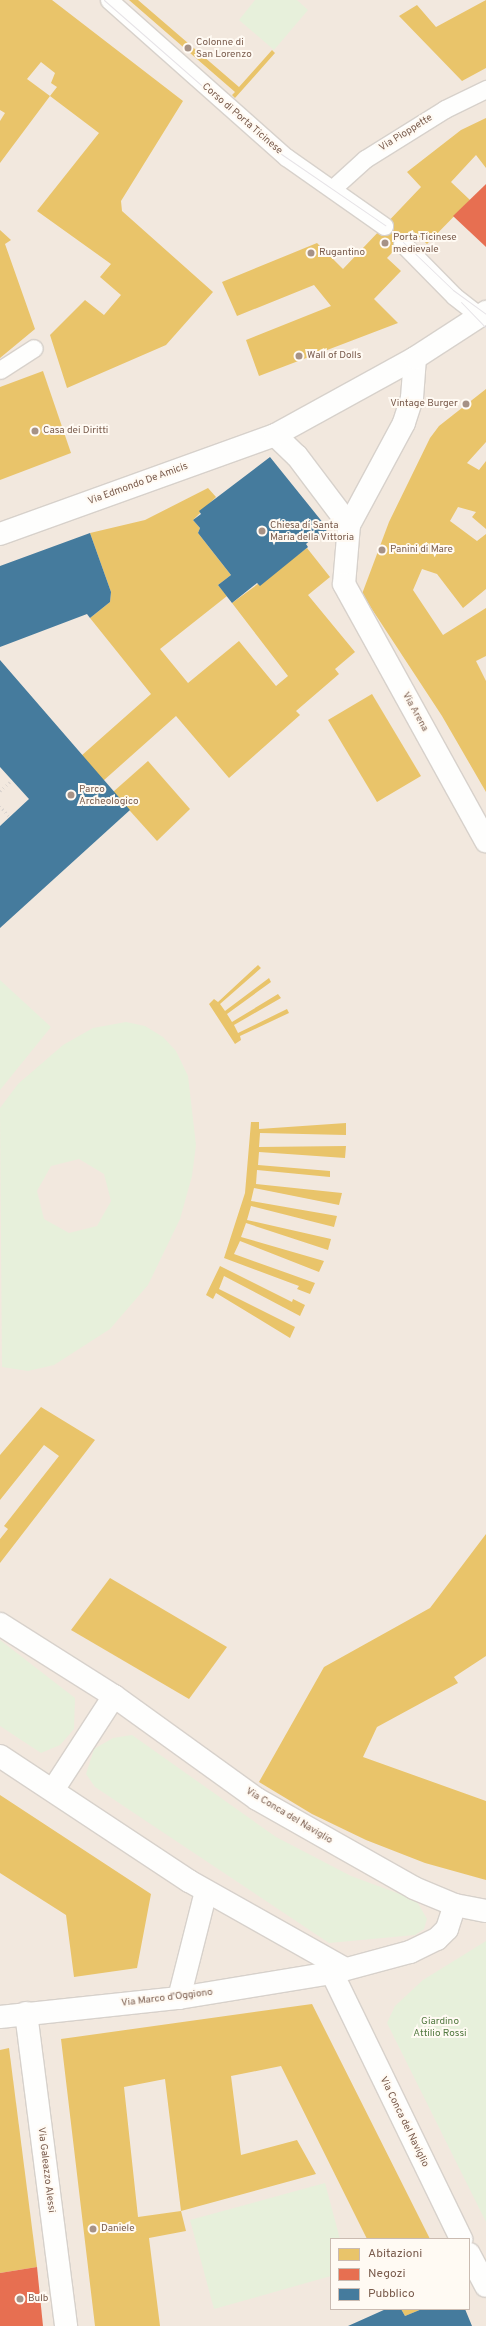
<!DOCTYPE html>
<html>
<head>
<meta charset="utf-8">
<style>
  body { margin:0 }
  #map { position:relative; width:486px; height:2326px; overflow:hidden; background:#f9f5f0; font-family:Overpass,sans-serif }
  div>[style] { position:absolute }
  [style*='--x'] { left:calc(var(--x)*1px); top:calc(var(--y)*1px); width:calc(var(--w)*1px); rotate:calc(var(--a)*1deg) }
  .residential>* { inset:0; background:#f2e8de }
  .green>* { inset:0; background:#e7f0db }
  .homes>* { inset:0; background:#e9c46a }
  .shops>* { inset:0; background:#e76f51 }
  .public>* { inset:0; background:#457b9d }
  .path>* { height:2.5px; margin-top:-1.25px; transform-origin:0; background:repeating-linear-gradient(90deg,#dcd5d0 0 1px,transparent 0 4px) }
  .roads { filter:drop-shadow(1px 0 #d7d1cb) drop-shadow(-1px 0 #d7d1cb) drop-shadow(0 1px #d7d1cb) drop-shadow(0 -1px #d7d1cb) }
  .lane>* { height:17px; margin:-8.5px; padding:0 8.5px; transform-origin:8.5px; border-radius:8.5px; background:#fefefd }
  .street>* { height:22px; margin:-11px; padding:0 11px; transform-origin:11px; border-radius:11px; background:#fefefd }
  .secondary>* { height:22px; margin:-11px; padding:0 11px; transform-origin:11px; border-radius:11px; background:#fefefd }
  .tram>* { height:1px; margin:-0.5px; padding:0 0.5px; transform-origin:0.5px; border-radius:0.5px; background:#e6e3e7 }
  .dots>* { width:11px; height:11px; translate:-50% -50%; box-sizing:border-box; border:2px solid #fffaf3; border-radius:50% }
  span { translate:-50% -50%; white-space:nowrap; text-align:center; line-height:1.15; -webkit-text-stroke:4px #fffaf3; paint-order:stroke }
  .poi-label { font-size:10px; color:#7a5c4d }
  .left { translate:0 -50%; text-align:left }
  .right { translate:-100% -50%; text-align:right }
  .street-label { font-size:10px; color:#7a5c4d }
  .park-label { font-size:10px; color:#537a41 }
  .legend { position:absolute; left:330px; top:2238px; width:140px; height:72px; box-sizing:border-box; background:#fffaf3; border:1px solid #cabbb1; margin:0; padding:5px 7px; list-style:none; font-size:12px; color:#7a5c4d }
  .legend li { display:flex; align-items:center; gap:8px; height:20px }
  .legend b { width:20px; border:1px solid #cabbb1 }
</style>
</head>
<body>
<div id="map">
  <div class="residential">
    <div style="clip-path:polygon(evenodd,0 0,486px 0,486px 2326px,0 2326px,0 0,331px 2239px,469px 2239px,469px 2309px,331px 2309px,331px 2239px)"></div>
  </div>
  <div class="green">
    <div style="clip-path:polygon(255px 0,297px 0,308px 10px,274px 50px,239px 20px)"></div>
    <div style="clip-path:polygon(0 980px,51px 1027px,0 1090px)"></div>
    <div style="clip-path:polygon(evenodd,126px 1022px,145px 1026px,163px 1037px,176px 1051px,188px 1076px,196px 1145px,192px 1176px,180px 1219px,148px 1285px,110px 1329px,54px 1365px,28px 1371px,2px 1367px,0 1108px,18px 1084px,63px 1045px,93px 1028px,126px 1022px,79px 1159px,104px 1174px,111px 1201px,97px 1226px,69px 1233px,44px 1219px,37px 1191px,51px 1166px,79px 1159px)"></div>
    <div style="clip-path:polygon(0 1640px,75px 1698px,74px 1729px,60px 1745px,41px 1753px,0 1726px)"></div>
    <div style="clip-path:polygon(132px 1735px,276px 1837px,351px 1876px,416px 1900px,427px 1919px,424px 1929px,415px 1935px,329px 1943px,95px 1787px,86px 1774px,94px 1749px,113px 1738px)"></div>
    <div style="clip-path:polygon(486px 1941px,486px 2222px,387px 2023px,395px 2006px,423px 1980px)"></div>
    <div style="clip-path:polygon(325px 2183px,340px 2239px,331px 2239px,331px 2276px,214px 2309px,190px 2220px)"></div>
  </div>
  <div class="homes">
    <div style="clip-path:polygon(evenodd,0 0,52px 0,183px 101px,121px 201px,122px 211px,213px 292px,166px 345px,67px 388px,50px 335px,85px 300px,104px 315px,121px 295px,100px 277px,111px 264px,37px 211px,99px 133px,50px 96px,0 163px,0 121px,5px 113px,0 110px,0 0,41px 62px,55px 73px,51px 83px,57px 87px,50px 96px,27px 79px,41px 62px)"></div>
    <div style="clip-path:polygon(129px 0,138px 0,239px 87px,272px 50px,275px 53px,235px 98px,232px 95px,235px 92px)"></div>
    <div style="clip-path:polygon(486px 0,486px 68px,462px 81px,399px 16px,417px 5px,436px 27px)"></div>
    <div style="clip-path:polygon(486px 118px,486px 168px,476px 155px,451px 182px,470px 200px,427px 244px,413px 231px,387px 258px,401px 271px,374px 299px,398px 323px,259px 376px,246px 340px,331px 306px,314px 285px,237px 316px,222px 282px,317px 243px,343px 269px,421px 187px,407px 172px,461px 130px)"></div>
    <div style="clip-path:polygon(0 230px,11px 240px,5px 244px,35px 329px,0 358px)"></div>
    <div style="clip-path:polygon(43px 371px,71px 453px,0 480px,0 387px)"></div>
    <div style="clip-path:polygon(486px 389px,486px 442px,467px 463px,479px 470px,486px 461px,486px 529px,472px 517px,476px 512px,458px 507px,450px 521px,477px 541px,486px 534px,486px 589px,463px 608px,437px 574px,422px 569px,413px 590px,443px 635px,486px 608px,486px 656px,476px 661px,486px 681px,486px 792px,442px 716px,362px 594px,389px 522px,430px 438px,439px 426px)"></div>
    <div style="clip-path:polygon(208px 488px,216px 497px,193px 520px,200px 528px,198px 533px,231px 575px,218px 585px,227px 596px,160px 649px,188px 683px,239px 641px,276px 686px,288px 676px,232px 603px,307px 548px,330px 577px,308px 595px,355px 652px,335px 669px,339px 674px,296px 711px,300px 715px,229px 778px,176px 716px,103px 781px,81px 756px,151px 694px,90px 618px,110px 602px,111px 592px,90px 533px,145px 520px)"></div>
    <div style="clip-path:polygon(372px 694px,421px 776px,377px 802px,328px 720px)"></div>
    <div style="clip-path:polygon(148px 761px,190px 809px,157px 841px,113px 792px)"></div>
    <div style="clip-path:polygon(258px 965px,261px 968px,220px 1004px,225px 1011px,269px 978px,271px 982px,227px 1014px,232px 1022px,278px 994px,281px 998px,234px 1025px,238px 1033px,287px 1009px,289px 1013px,240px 1036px,241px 1040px,235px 1044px,209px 1004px,214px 999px,218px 1002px)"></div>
    <div style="clip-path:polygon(251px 1122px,259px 1122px,259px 1129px,346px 1123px,346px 1135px,260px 1133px,259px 1147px,346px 1146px,345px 1158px,259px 1152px,258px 1165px,330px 1171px,330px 1177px,257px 1170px,256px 1184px,342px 1193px,339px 1205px,254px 1188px,251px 1201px,337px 1216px,334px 1227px,251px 1206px,247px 1220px,331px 1239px,328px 1250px,246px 1223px,241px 1237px,324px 1261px,319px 1272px,240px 1241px,234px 1254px,315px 1283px,310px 1294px,297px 1289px,299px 1286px,224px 1258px,245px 1193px)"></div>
    <div style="clip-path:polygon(220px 1266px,292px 1302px,293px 1299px,305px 1305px,300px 1316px,224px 1276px,219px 1289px,295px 1327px,290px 1338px,216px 1293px,213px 1299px,206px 1295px)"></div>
    <div style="clip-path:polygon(41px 1407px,95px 1440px,0 1563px,0 1539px,8px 1529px,4px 1526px,59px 1456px,44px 1445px,0 1500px,0 1455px)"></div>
    <div style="clip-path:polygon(486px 1534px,486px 1656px,454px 1677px,458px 1683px,377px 1727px,363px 1757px,486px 1801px,486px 1880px,425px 1863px,366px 1840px,312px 1814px,259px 1782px,324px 1667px,430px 1608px)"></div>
    <div style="clip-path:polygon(110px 1578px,227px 1647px,189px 1699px,71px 1630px)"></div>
    <div style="clip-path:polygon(0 1795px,151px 1894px,137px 1968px,74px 1977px,66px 1915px,0 1873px)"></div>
    <div style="clip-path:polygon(312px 2004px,430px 2239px,367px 2239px,281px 2066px,231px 2076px,241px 2155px,297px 2140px,316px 2174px,181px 2211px,165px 2079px,124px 2087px,138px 2217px,181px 2211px,186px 2231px,149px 2238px,160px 2326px,95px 2326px,61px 2039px)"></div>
    <div style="clip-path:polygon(9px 2048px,37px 2267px,0 2273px,0 2050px)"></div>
    <div style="clip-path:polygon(401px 2309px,422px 2309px,405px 2316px)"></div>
  </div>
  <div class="shops">
    <div style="clip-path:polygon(486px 184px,486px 247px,453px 216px)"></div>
    <div style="clip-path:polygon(37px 2267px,43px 2326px,0 2326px,0 2273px)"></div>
  </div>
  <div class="public">
    <div style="clip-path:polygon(270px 457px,328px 529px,315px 540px,314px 537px,306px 544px,308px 547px,260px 586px,257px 583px,232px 603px,218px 585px,231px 575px,198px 533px,200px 528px,193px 520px,201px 514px,199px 511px)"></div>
    <div style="clip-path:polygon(90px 533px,111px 592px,110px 602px,90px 618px,87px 614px,0 647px,0 566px)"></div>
    <div style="clip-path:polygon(0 660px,130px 810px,0 928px,0 826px,29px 799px,0 767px)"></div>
    <div style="clip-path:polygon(386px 2309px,401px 2309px,405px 2316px,422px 2309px,465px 2309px,472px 2326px,348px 2326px)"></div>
  </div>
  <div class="path">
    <div style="--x:0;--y:791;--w:16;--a:-43"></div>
    <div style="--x:0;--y:806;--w:15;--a:48"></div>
  </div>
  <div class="roads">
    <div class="lane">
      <div style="--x:109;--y:0;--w:237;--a:41.6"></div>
      <div style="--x:286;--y:157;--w:120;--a:35.1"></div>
      <div style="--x:333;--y:188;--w:43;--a:-42.2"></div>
      <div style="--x:365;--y:159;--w:94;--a:-32"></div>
      <div style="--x:445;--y:109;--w:46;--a:-26"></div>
      <div style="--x:402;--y:243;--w:74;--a:45.5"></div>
      <div style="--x:454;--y:296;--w:33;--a:38"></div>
      <div style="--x:0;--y:370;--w:40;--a:-32.9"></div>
    </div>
    <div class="street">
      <div style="--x:415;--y:358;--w:40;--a:94.3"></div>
      <div style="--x:412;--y:398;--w:26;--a:108"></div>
      <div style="--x:404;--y:423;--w:116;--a:118.3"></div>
      <div style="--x:349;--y:525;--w:59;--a:94.8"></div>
      <div style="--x:344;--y:584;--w:294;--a:61.1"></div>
      <div style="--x:275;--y:435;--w:30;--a:44"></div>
      <div style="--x:297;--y:456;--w:86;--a:53"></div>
      <div style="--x:0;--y:1624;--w:135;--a:32.3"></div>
      <div style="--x:114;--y:1696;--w:176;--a:35.8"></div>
      <div style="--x:257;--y:1799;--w:180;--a:29.5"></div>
      <div style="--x:414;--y:1888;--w:44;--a:22.5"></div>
      <div style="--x:455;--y:1905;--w:32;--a:11"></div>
      <div style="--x:0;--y:1756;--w:227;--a:33.5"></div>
      <div style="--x:189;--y:1881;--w:179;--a:29.4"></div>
      <div style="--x:53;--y:1790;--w:112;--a:-57"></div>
      <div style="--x:332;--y:1973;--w:296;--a:64.1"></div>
      <div style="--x:179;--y:1998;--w:110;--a:-75.8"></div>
      <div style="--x:26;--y:2013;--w:316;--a:82.7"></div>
      <div style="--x:0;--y:2017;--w:180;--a:-6.1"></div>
      <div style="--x:179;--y:1998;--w:155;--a:-9.3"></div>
      <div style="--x:332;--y:1973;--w:81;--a:-15.1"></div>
      <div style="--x:410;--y:1952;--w:30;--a:-26"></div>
      <div style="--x:437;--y:1939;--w:14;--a:-45"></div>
      <div style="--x:447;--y:1929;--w:25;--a:-72"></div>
      <div style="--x:469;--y:2254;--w:36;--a:62"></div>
    </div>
    <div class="secondary">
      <div style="--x:0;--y:534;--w:292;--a:-19.8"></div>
      <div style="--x:275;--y:435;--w:160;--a:-28.8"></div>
      <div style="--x:415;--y:358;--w:85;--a:-32.9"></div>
    </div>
  </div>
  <div class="tram">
    <div style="--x:104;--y:0;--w:226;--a:41.2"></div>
    <div style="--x:274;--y:149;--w:135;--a:34.4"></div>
    <div style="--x:403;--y:242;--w:69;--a:43.8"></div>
    <div style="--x:453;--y:290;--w:41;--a:36"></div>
    <div style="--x:461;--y:302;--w:36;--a:46"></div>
  </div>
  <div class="dots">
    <div style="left:188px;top:48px;background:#a69286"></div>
    <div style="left:385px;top:243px;background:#a69286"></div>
    <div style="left:311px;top:253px;background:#a69286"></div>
    <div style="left:299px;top:356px;background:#a69286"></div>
    <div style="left:466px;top:404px;background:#a69286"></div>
    <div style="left:35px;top:431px;background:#a69286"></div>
    <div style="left:262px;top:531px;background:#a69286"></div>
    <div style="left:382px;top:550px;background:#a69286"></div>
    <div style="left:71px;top:795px;background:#a69286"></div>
    <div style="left:93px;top:2229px;background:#a69286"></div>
    <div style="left:20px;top:2299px;background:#a69286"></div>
  </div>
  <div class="poi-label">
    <span class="left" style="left:196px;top:48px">Colonne di<br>San Lorenzo</span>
    <span class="left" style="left:393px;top:243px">Porta Ticinese<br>medievale</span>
    <span class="left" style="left:319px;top:253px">Rugantino</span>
    <span class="left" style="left:307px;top:356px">Wall of Dolls</span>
    <span class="right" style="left:458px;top:404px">Vintage Burger</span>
    <span class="left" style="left:43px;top:431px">Casa dei Diritti</span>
    <span class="left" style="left:270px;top:531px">Chiesa di Santa<br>Maria della Vittoria</span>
    <span class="left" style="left:390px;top:550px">Panini di Mare</span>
    <span class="left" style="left:79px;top:795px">Parco<br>Archeologico</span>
    <span class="left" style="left:101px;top:2229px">Daniele</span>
    <span class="left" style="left:28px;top:2299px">Bulb</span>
  </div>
  <div class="street-label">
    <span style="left:242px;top:119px;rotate:41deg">Corso di Porta Ticinese</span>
    <span style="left:406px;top:133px;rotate:-32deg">Via Pioppette</span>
    <span style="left:138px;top:484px;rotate:-20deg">Via Edmondo De Amicis</span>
    <span style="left:415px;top:712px;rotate:61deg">Via Arena</span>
    <span style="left:289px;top:1816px;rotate:31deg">Via Conca del Naviglio</span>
    <span style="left:167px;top:1998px;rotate:-7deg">Via Marco d'Oggiono</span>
    <span style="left:404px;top:2122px;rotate:64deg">Via Conca del Naviglio</span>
    <span style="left:46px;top:2170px;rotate:83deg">Via Galeazzo Alessi</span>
  </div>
  <div class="park-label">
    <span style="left:440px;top:2027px">Giardino<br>Attilio Rossi</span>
  </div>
  <ul class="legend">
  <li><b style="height:11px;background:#e9c46a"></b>Abitazioni</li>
  <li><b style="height:11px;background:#e76f51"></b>Negozi</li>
  <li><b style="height:11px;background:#457b9d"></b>Pubblico</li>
  </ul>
</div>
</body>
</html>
